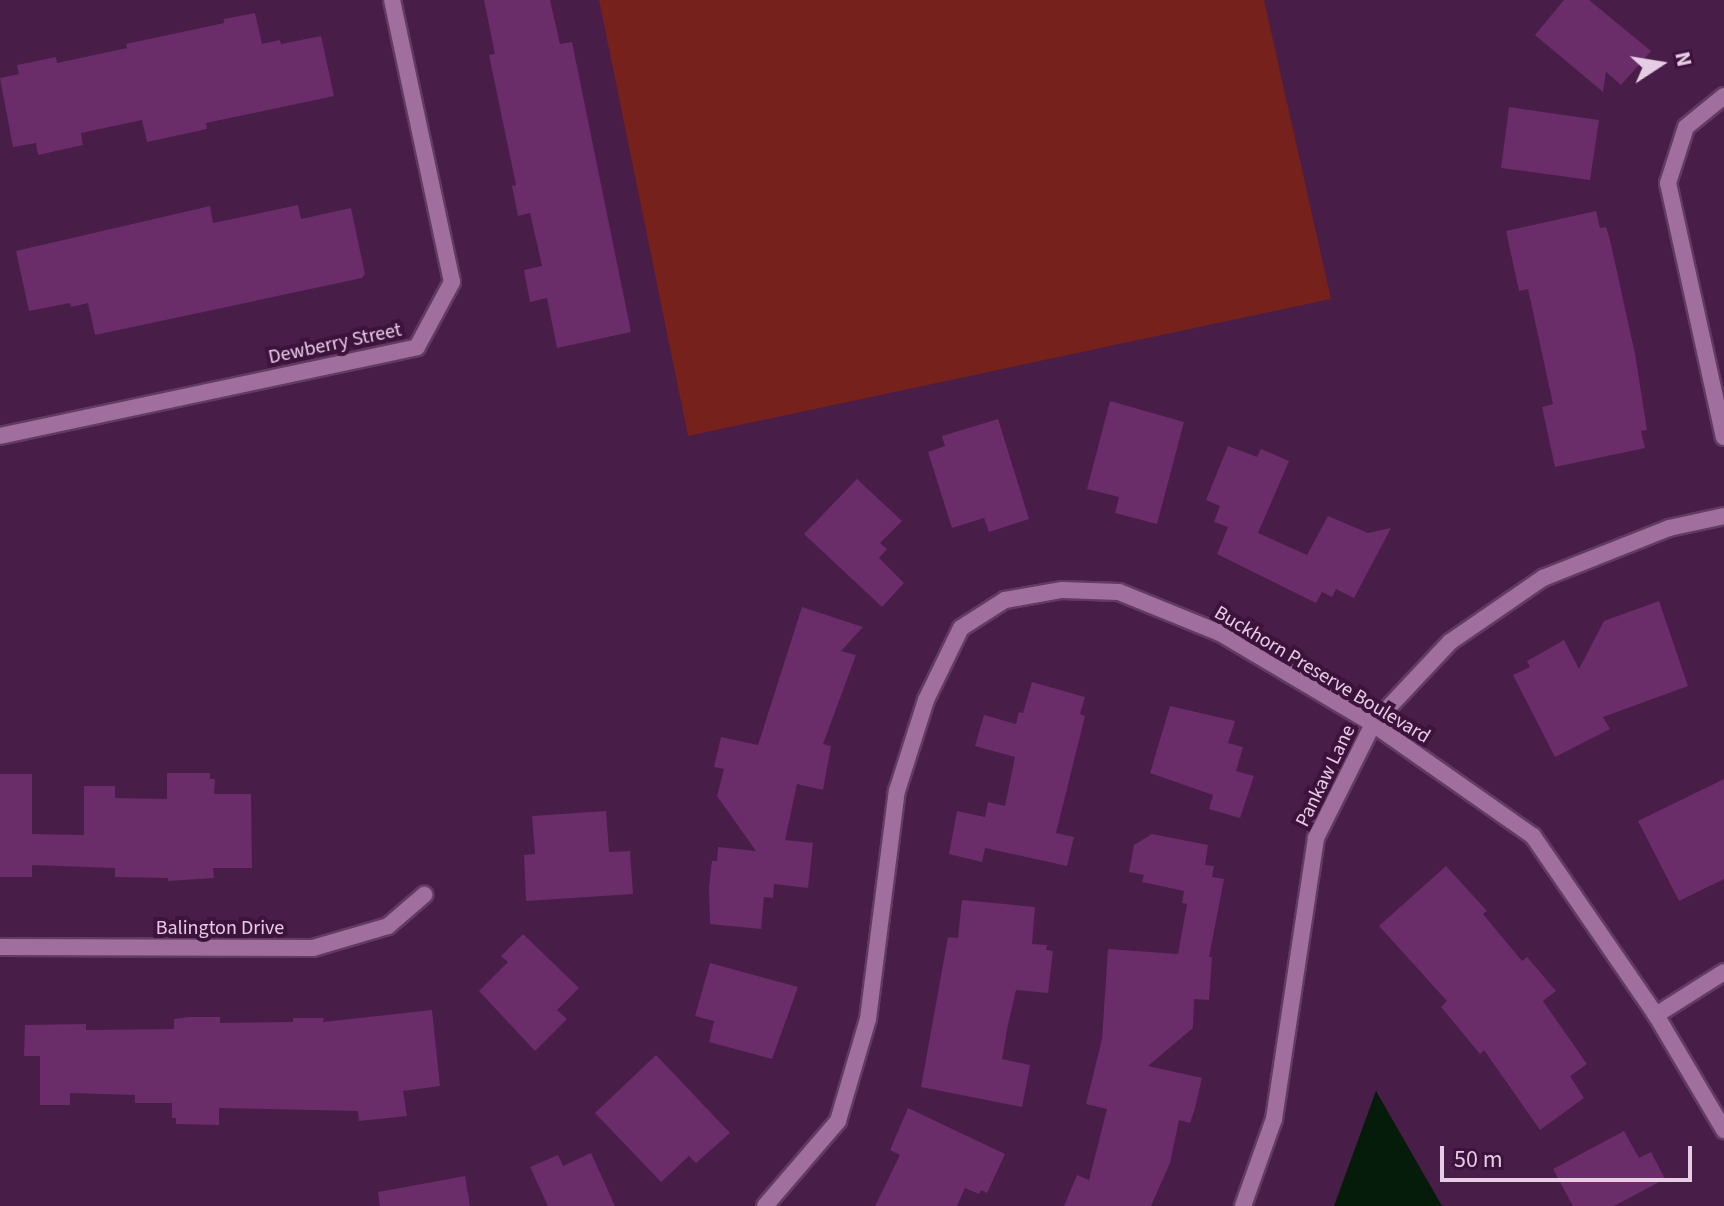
<!DOCTYPE html>
<html>
<head>
<meta charset="utf-8">
<style>
  body { margin:0 }
  #map { position:relative; width:1724px; height:1206px; overflow:hidden; background:#481d47; font-family:"Source Sans 3",sans-serif }
  div>[style] { position:absolute }
  [style*='--x'] { left:calc(var(--x)*1px); top:calc(var(--y)*1px); width:calc(var(--w)*1px); rotate:calc(var(--a)*1deg) }
  .green>* { inset:0; background:#76211b }
  .water>* { inset:0; background:#041c09 }
  .building>* { inset:0; background:#6b2c6a }
  .roads { filter:drop-shadow(2px 0 #613b61) drop-shadow(-2px 0 #613b61) drop-shadow(0 2px #613b61) drop-shadow(0 -2px #613b61) }
  .minor>* { height:16px; margin:-8px; padding:0 8px; transform-origin:8px; border-radius:8px; background:#a06f9e }
  span { translate:-50% -50%; white-space:nowrap; text-align:center; line-height:1.15; -webkit-text-stroke:8px #3d133d; paint-order:stroke }
  .street-label { font-size:20px; color:#e6cce5 }
  .north { position:absolute; left:1620px; top:24px; width:80px; height:80px; -webkit-text-stroke:6px #3d133d; paint-order:stroke; rotate:78deg; font-size:22px; font-weight:700; line-height:32px; text-align:center; color:#e6cce5 }
  .north::after { content:''; display:block; margin:auto; width:28px; height:36px; background:#e6cce5; clip-path:polygon(50% 0,100% 100%,50% 72%,0 100%) }
  .scale { position:absolute; left:1440px; top:1146px; width:252px; height:36px; box-sizing:border-box; border:4px solid #e6cce5; border-top:0; padding-left:10px; font-size:24px; line-height:28px; white-space:nowrap; color:#e6cce5; -webkit-text-stroke:6px #3d133d; paint-order:stroke }
</style>
</head>
<body>
<div id="map">
  <div class="green">
    <div style="clip-path:polygon(599px 0,1264px 0,1331px 299px,688px 436px)"></div>
  </div>
  <div class="water">
    <div style="clip-path:polygon(1376px 1091px,1442px 1206px,1334px 1206px)"></div>
  </div>
  <div class="building">
    <div style="clip-path:polygon(484px 0,550px 0,560px 44px,572px 42px,631px 332px,557px 348px,547px 298px,530px 302px,524px 270px,542px 266px,530px 213px,518px 216px,512px 186px,516px 185px,489px 55px,495px 54px)"></div>
    <div style="clip-path:polygon(1564px 0,1589px 0,1651px 51px,1621px 85px,1606px 72px,1603px 92px,1535px 35px)"></div>
    <div style="clip-path:polygon(255px 13px,262px 44px,280px 40px,281px 44px,321px 36px,334px 96px,206px 123px,207px 129px,147px 142px,142px 120px,81px 133px,83px 145px,38px 155px,36px 143px,13px 147px,0 78px,19px 74px,17px 65px,56px 57px,57px 63px,127px 48px,126px 44px,224px 23px,224px 19px)"></div>
    <div style="clip-path:polygon(1509px 107px,1599px 120px,1590px 180px,1501px 168px)"></div>
    <div style="clip-path:polygon(298px 205px,301px 219px,351px 208px,365px 274px,362px 278px,95px 335px,88px 303px,71px 307px,70px 303px,29px 311px,16px 251px,210px 206px,213px 223px)"></div>
    <div style="clip-path:polygon(1596px 211px,1600px 228px,1606px 227px,1610px 240px,1635px 354px,1647px 430px,1641px 431px,1645px 448px,1555px 467px,1542px 407px,1553px 404px,1528px 289px,1519px 291px,1506px 231px)"></div>
    <div style="clip-path:polygon(1110px 401px,1184px 422px,1157px 524px,1115px 513px,1119px 497px,1087px 489px)"></div>
    <div style="clip-path:polygon(998px 419px,1029px 519px,989px 532px,984px 518px,952px 528px,928px 452px,945px 446px,942px 436px)"></div>
    <div style="clip-path:polygon(1228px 446px,1257px 457px,1261px 449px,1289px 461px,1258px 533px,1307px 555px,1328px 516px,1368px 533px,1391px 528px,1354px 598px,1336px 589px,1332px 597px,1322px 592px,1316px 603px,1217px 554px,1228px 527px,1214px 522px,1220px 506px,1206px 500px)"></div>
    <div style="clip-path:polygon(857px 479px,902px 521px,880px 543px,887px 549px,879px 558px,904px 583px,882px 607px,804px 534px)"></div>
    <div style="clip-path:polygon(1659px 601px,1688px 686px,1603px 717px,1610px 729px,1555px 757px,1513px 675px,1530px 667px,1527px 661px,1564px 640px,1579px 669px,1604px 621px)"></div>
    <div style="clip-path:polygon(802px 607px,863px 627px,841px 651px,856px 655px,823px 744px,831px 746px,823px 790px,797px 784px,785px 840px,813px 843px,808px 888px,774px 884px,773px 898px,764px 897px,761px 929px,710px 924px,709px 887px,712px 861px,717px 861px,718px 847px,756px 851px,717px 796px,724px 769px,714px 767px,721px 737px,758px 745px)"></div>
    <div style="clip-path:polygon(1032px 682px,1085px 697px,1080px 714px,1085px 716px,1056px 833px,1074px 837px,1067px 866px,985px 848px,982px 862px,949px 854px,957px 811px,985px 817px,988px 802px,1005px 806px,1015px 757px,975px 746px,984px 715px,1016px 724px,1019px 712px,1023px 713px)"></div>
    <div style="clip-path:polygon(1170px 706px,1235px 721px,1228px 743px,1243px 747px,1236px 771px,1254px 776px,1240px 818px,1209px 809px,1213px 795px,1150px 773px)"></div>
    <div style="clip-path:polygon(167px 773px,210px 773px,210px 779px,215px 779px,214px 794px,251px 794px,252px 868px,213px 868px,214px 878px,168px 881px,168px 878px,115px 877px,115px 868px,32px 865px,32px 877px,0 877px,0 774px,32px 774px,32px 834px,84px 835px,84px 786px,115px 786px,115px 798px,167px 799px)"></div>
    <div style="clip-path:polygon(1724px 779px,1724px 879px,1679px 901px,1638px 821px)"></div>
    <div style="clip-path:polygon(606px 811px,609px 852px,630px 851px,633px 894px,526px 901px,524px 855px,535px 854px,532px 816px)"></div>
    <div style="clip-path:polygon(1152px 834px,1208px 845px,1205px 865px,1214px 866px,1212px 877px,1224px 879px,1209px 957px,1212px 957px,1209px 1000px,1194px 999px,1193px 1028px,1148px 1066px,1202px 1078px,1195px 1108px,1190px 1123px,1179px 1120px,1170px 1163px,1151px 1206px,1064px 1206px,1077px 1175px,1089px 1180px,1107px 1109px,1086px 1104px,1102px 1039px,1108px 949px,1178px 954px,1187px 904px,1182px 903px,1184px 891px,1142px 882px,1144px 875px,1129px 872px,1134px 845px)"></div>
    <div style="clip-path:polygon(1446px 866px,1487px 911px,1483px 914px,1522px 961px,1527px 957px,1556px 991px,1543px 1001px,1587px 1064px,1570px 1076px,1584px 1098px,1540px 1130px,1484px 1050px,1480px 1054px,1441px 1007px,1447px 1001px,1379px 926px)"></div>
    <div style="clip-path:polygon(962px 900px,1035px 907px,1032px 944px,1047px 945px,1046px 950px,1053px 951px,1048px 993px,1016px 990px,1007px 1029px,1002px 1059px,1030px 1065px,1022px 1107px,921px 1087px,948px 937px,958px 938px)"></div>
    <div style="clip-path:polygon(523px 934px,579px 988px,557px 1010px,567px 1019px,535px 1051px,479px 991px,508px 962px,501px 956px)"></div>
    <div style="clip-path:polygon(710px 963px,798px 987px,772px 1059px,709px 1042px,714px 1021px,695px 1016px)"></div>
    <div style="clip-path:polygon(432px 1010px,440px 1086px,403px 1091px,407px 1116px,359px 1121px,358px 1111px,219px 1108px,219px 1125px,176px 1124px,176px 1118px,172px 1118px,172px 1103px,135px 1103px,135px 1095px,70px 1093px,70px 1105px,40px 1105px,40px 1056px,24px 1056px,25px 1025px,86px 1024px,86px 1030px,174px 1029px,174px 1019px,189px 1017px,220px 1017px,220px 1023px,293px 1022px,293px 1018px,324px 1018px,323px 1022px)"></div>
    <div style="clip-path:polygon(656px 1055px,730px 1133px,696px 1163px,689px 1156px,661px 1182px,595px 1113px)"></div>
    <div style="clip-path:polygon(908px 1108px,1005px 1154px,987px 1193px,981px 1190px,979px 1194px,965px 1188px,957px 1206px,875px 1206px,900px 1155px,890px 1150px)"></div>
    <div style="clip-path:polygon(1624px 1131px,1639px 1158px,1651px 1152px,1665px 1179px,1614px 1206px,1573px 1206px,1553px 1169px)"></div>
    <div style="clip-path:polygon(591px 1153px,615px 1206px,548px 1206px,530px 1167px,558px 1155px,563px 1166px)"></div>
    <div style="clip-path:polygon(465px 1176px,470px 1206px,380px 1206px,378px 1192px)"></div>
  </div>
  <div class="roads">
    <div class="minor">
      <div style="--x:1724;--y:96;--w:49;--a:140.8"></div>
      <div style="--x:1686;--y:127;--w:59;--a:107.8"></div>
      <div style="--x:1668;--y:183;--w:260;--a:77.6"></div>
      <div style="--x:0;--y:436;--w:426;--a:-12"></div>
      <div style="--x:417;--y:347;--w:74;--a:-61.7"></div>
      <div style="--x:452;--y:282;--w:288;--a:-102"></div>
      <div style="--x:0;--y:947;--w:313;--a:0.2"></div>
      <div style="--x:313;--y:948;--w:78;--a:-16.3"></div>
      <div style="--x:388;--y:926;--w:48;--a:-40.7"></div>
      <div style="--x:1656;--y:1015;--w:80;--a:-32.3"></div>
      <div style="--x:765;--y:1206;--w:112;--a:-49.3"></div>
      <div style="--x:838;--y:1121;--w:106;--a:-73.6"></div>
      <div style="--x:868;--y:1019;--w:230;--a:-82.8"></div>
      <div style="--x:897;--y:791;--w:96;--a:-72.3"></div>
      <div style="--x:926;--y:700;--w:80;--a:-64.1"></div>
      <div style="--x:961;--y:628;--w:52;--a:-32.5"></div>
      <div style="--x:1005;--y:600;--w:58;--a:-10"></div>
      <div style="--x:1062;--y:590;--w:57;--a:2"></div>
      <div style="--x:1119;--y:592;--w:109;--a:22.1"></div>
      <div style="--x:1220;--y:633;--w:178;--a:30.7"></div>
      <div style="--x:1373;--y:724;--w:195;--a:35"></div>
      <div style="--x:1533;--y:836;--w:217;--a:55.5"></div>
      <div style="--x:1656;--y:1015;--w:134;--a:59.4"></div>
      <div style="--x:1243;--y:1206;--w:92;--a:-70.4"></div>
      <div style="--x:1274;--y:1119;--w:284;--a:-81.5"></div>
      <div style="--x:1316;--y:838;--w:127;--a:-63.4"></div>
      <div style="--x:1373;--y:724;--w:112;--a:-46.8"></div>
      <div style="--x:1450;--y:642;--w:113;--a:-34.5"></div>
      <div style="--x:1543;--y:578;--w:136;--a:-21.6"></div>
      <div style="--x:1669;--y:528;--w:56;--a:-12.3"></div>
    </div>
  </div>
  <div class="street-label">
    <span style="left:335px;top:344px;rotate:-12deg">Dewberry Street</span>
    <span style="left:1322px;top:675px;rotate:31deg">Buckhorn Preserve Boulevard</span>
    <span style="left:1326px;top:776px;rotate:-64deg">Pankaw Lane</span>
    <span style="left:220px;top:928px">Balington Drive</span>
  </div>
  <div class="north">N</div>
  <div class="scale">50 m</div>
</div>
</body>
</html>
